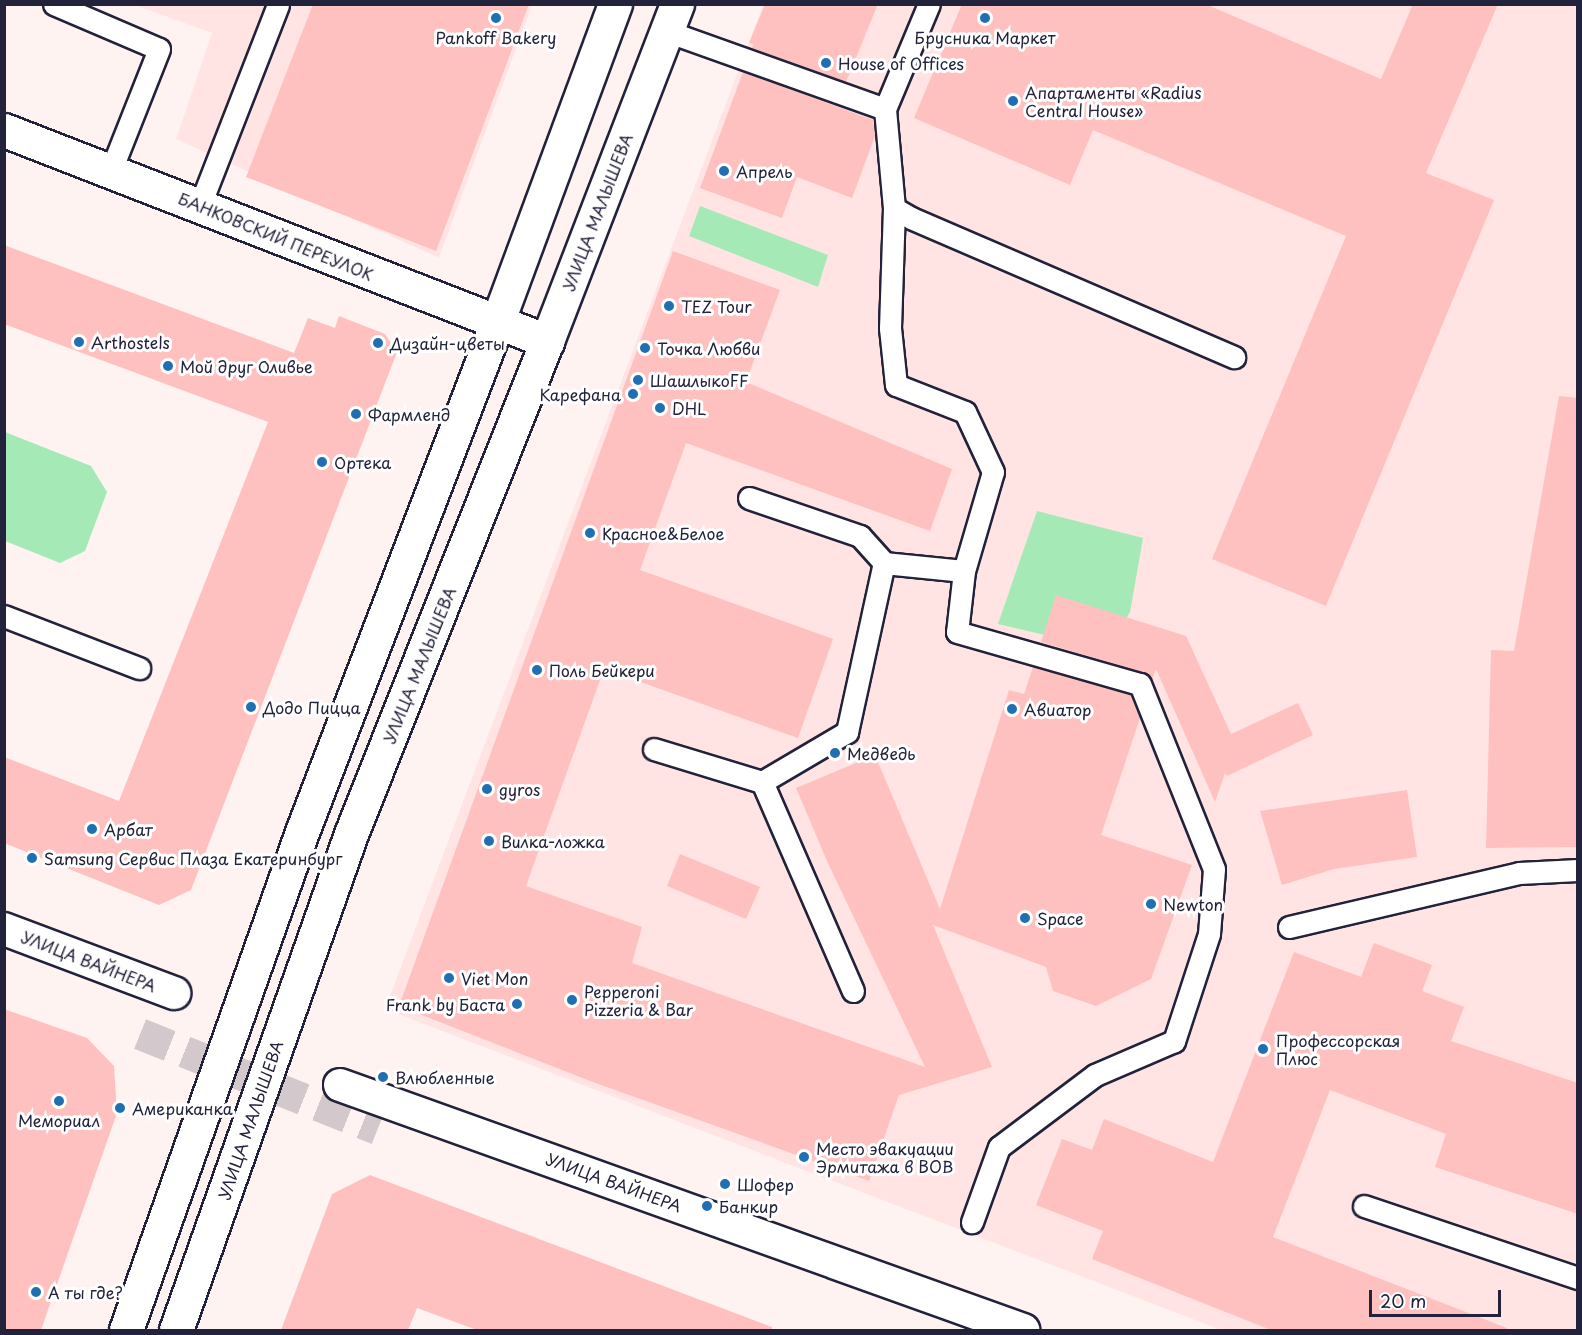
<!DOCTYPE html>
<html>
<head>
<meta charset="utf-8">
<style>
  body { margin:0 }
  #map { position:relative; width:1582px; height:1335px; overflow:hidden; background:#fff3f2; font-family:"Playpen Sans",sans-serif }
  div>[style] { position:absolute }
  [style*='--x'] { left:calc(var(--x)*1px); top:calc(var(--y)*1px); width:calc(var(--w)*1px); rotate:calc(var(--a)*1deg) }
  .built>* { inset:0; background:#ffe4e3 }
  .green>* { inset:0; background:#a5eab6 }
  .building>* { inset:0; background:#fec1bf }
  .pedestrian-tunnel>* { height:32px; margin-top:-16px; transform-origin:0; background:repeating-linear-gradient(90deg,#d3c9cd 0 32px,transparent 0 48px) }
  .roads { filter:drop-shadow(2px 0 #22223b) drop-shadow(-2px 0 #22223b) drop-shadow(0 2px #22223b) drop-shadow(0 -2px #22223b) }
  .service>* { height:21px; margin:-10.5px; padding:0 10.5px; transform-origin:10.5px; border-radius:10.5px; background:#fff }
  .pedestrian>* { height:32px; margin:-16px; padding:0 16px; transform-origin:16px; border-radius:16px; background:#fff }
  .minor>* { height:33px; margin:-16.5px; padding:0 16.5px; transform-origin:16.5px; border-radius:16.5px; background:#fff }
  .secondary>* { height:33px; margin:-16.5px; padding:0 16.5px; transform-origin:16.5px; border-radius:16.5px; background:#fff }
  .dots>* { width:16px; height:16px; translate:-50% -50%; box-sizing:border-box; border:3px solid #fff; border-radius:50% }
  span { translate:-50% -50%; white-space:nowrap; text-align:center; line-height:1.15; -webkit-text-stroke:6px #fff; paint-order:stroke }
  .poi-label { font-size:16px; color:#22223b }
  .left { translate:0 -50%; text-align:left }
  .right { translate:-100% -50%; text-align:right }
  .street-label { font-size:16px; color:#22223b }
  .frame { position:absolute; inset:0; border:6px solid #22223b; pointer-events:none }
  .scale { position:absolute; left:1369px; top:1290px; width:132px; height:27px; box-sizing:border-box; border:3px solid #22223b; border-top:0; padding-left:8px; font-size:18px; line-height:21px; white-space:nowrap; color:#22223b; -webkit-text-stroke:4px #fff; paint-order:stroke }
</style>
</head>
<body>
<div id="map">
  <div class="built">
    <div style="clip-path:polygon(135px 5px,532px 5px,439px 258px,176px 139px,212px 33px)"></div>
    <div style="clip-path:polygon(763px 5px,1577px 5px,1577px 1330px,1221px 1330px,385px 1009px)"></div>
  </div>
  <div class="green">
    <div style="clip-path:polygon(700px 206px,828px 255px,818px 287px,689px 236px)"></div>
    <div style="clip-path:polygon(5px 432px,91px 466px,107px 492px,85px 551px,60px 563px,5px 541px)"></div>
    <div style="clip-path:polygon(1037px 511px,1143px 538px,1130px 612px,1109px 650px,998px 624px)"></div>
  </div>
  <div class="building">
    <div style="clip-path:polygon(313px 4px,529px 4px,436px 251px,246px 177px)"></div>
    <div style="clip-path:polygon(765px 4px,878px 4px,846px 82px,752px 48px,753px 44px,749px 43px)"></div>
    <div style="clip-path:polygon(962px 4px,1205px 4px,1381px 79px,1413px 4px,1498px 4px,1426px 173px,1494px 200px,1326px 606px,1212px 559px,1346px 236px,1093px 130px,1070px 185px,914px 118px)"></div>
    <div style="clip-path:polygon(743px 72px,873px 120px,875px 136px,852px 198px,797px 177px,782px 218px,700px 188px)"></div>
    <div style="clip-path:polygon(4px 245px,294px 353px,308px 318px,335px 328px,339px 316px,385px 334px,397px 352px,191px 890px,159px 905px,4px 843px,4px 757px,119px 801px,268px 422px,4px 324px)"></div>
    <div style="clip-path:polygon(673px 251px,780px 290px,746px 382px,952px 469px,930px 531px,686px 443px,640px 570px,833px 639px,798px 738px,604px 669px,526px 886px,642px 927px,632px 963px,925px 1067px,827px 861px,796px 788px,875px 755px,940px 909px,1009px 690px,1024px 694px,1033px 667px,1130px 695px,1140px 718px,1101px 835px,1192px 865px,1151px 979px,1096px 1006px,1053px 991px,1046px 967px,933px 925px,992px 1067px,899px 1095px,869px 1181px,590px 1081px,399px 1006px)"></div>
    <div style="clip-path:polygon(1559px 396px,1578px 398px,1578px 847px,1486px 848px,1491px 650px,1514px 651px)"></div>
    <div style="clip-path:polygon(1056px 595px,1186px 636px,1231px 734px,1298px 703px,1313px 735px,1227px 776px,1225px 773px,1215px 802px,1156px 669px,1152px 680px,1143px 672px,1041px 642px)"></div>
    <div style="clip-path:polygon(1407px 790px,1417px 857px,1334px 869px,1282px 885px,1260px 811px)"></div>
    <div style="clip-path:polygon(680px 854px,760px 887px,746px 919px,667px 886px)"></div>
    <div style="clip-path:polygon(1374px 943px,1432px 965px,1422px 991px,1464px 1007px,1451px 1041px,1578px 1083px,1578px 1214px,1435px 1167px,1446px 1134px,1330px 1090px,1273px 1237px,1507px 1328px,1507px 1330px,1271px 1330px,1092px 1259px,1103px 1231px,1036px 1205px,1062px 1139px,1092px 1150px,1104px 1119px,1213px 1162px,1294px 952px,1361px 977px)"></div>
    <div style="clip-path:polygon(4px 1009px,87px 1038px,114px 1066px,117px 1113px,41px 1330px,4px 1330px)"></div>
    <div style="clip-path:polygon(370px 1175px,772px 1327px,772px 1330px,477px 1330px,417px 1308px,408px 1330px,281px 1330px,332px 1194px)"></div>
  </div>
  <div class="pedestrian-tunnel">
    <div style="--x:140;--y:1034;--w:256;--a:21.8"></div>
  </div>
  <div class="roads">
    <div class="service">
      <div style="--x:54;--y:4;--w:114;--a:23.2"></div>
      <div style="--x:159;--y:49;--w:130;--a:111.6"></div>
      <div style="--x:666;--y:31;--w:232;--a:19.6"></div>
      <div style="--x:200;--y:205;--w:215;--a:-68.7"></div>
      <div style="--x:894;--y:208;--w:20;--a:30"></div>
      <div style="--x:911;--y:218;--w:352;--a:23.3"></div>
      <div style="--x:749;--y:498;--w:117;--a:18.9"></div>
      <div style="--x:860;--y:536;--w:36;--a:48"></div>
      <div style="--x:964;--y:571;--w:61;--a:96.5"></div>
      <div style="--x:957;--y:632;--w:190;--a:15.9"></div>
      <div style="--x:1140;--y:684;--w:199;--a:68.2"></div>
      <div style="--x:1214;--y:869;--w:65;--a:94.4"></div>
      <div style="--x:1209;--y:934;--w:113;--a:108.1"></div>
      <div style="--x:1174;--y:1041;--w:86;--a:156.7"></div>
      <div style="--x:1095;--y:1075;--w:120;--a:143.1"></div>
      <div style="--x:999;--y:1147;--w:80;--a:109.8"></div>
      <div style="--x:4;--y:616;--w:145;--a:21.1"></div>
      <div style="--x:654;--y:749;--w:113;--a:17"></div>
      <div style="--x:1289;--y:927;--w:236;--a:-13.2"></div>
      <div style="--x:1519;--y:873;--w:59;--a:-2.9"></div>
      <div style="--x:853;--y:991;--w:228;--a:-113.5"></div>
      <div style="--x:762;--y:782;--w:99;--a:-30.5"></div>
      <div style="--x:847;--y:732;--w:173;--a:-77.7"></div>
      <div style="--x:884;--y:563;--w:80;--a:5.7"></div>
      <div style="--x:964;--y:571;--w:103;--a:-73.7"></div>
      <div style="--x:993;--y:472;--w:66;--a:-115"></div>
      <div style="--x:965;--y:412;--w:74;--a:-158.6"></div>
      <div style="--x:896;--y:385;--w:57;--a:-96"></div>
      <div style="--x:890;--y:328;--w:120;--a:-88.1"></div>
      <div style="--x:894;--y:208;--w:99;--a:-95.2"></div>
      <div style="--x:885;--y:109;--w:114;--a:-67.3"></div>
      <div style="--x:1364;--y:1206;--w:226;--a:18.6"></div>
    </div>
    <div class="pedestrian">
      <div style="--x:4;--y:929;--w:182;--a:20.6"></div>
      <div style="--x:340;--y:1085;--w:726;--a:19.73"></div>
    </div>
    <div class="minor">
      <div style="--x:4;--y:130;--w:583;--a:21.24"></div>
    </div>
    <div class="secondary">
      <div style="--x:126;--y:1330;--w:528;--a:-70.54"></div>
      <div style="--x:302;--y:832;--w:545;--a:-69.04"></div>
      <div style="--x:497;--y:323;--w:340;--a:-69.7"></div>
      <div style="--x:176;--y:1330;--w:526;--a:-70.57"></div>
      <div style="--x:351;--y:834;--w:531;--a:-68.32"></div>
      <div style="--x:547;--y:341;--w:361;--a:-68.9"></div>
    </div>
  </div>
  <div class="dots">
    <div style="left:496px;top:18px;background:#1f6fb2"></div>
    <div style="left:985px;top:18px;background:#1f6fb2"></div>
    <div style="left:826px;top:63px;background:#1f6fb2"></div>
    <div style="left:1013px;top:101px;background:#1f6fb2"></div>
    <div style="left:724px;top:171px;background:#1f6fb2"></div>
    <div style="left:669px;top:306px;background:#1f6fb2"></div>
    <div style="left:79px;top:342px;background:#1f6fb2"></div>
    <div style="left:378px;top:343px;background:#1f6fb2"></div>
    <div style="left:645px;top:348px;background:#1f6fb2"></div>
    <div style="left:168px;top:366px;background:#1f6fb2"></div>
    <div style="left:638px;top:380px;background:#1f6fb2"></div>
    <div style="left:633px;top:394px;background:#1f6fb2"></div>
    <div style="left:660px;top:408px;background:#1f6fb2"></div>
    <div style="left:356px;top:414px;background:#1f6fb2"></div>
    <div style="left:322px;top:462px;background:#1f6fb2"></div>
    <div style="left:590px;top:533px;background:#1f6fb2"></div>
    <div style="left:537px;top:670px;background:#1f6fb2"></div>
    <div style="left:251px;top:707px;background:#1f6fb2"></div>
    <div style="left:1012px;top:709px;background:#1f6fb2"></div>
    <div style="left:835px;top:753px;background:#1f6fb2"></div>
    <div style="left:487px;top:789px;background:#1f6fb2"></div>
    <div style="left:92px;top:829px;background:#1f6fb2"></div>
    <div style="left:489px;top:841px;background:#1f6fb2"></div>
    <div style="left:32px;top:858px;background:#1f6fb2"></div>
    <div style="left:1151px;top:904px;background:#1f6fb2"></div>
    <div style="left:1025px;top:918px;background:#1f6fb2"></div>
    <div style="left:449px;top:978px;background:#1f6fb2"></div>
    <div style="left:572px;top:1000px;background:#1f6fb2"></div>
    <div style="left:517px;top:1004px;background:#1f6fb2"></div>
    <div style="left:1263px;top:1049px;background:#1f6fb2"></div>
    <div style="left:383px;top:1077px;background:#1f6fb2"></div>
    <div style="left:59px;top:1101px;background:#1f6fb2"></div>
    <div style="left:120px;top:1108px;background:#1f6fb2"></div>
    <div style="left:804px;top:1157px;background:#1f6fb2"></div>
    <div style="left:725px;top:1184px;background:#1f6fb2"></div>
    <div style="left:707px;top:1206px;background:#1f6fb2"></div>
    <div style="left:36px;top:1292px;background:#1f6fb2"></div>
  </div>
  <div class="poi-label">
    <span style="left:496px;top:37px">Pankoff Bakery</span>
    <span style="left:985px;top:37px">Брусника Маркет</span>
    <span class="left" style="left:838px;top:63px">House of Offices</span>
    <span class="left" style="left:1025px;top:101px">Апартаменты «Radius<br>Central House»</span>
    <span class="left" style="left:736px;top:171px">Апрель</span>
    <span class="left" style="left:681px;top:306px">TEZ Tour</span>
    <span class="left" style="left:91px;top:342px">Arthostels</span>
    <span class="left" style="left:390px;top:343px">Дизайн-цветы</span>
    <span class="left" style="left:657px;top:348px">Точка Любви</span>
    <span class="left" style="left:180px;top:366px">Мой друг Оливье</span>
    <span class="left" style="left:650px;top:380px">ШашлыкоFF</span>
    <span class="right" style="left:621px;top:394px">Карефана</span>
    <span class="left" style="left:672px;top:408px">DHL</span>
    <span class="left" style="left:368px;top:414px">Фармленд</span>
    <span class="left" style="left:334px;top:462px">Ортека</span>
    <span class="left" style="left:602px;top:533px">Красное&amp;Белое</span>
    <span class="left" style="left:549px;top:670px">Поль Бейкери</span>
    <span class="left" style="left:263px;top:707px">Додо Пицца</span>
    <span class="left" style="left:1024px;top:709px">Авиатор</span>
    <span class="left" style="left:847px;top:753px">Медведь</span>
    <span class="left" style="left:499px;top:789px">gyros</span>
    <span class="left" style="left:104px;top:829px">Арбат</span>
    <span class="left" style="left:501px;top:841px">Вилка-ложка</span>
    <span class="left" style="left:44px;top:858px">Samsung Сервис Плаза Екатеринбург</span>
    <span class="left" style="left:1163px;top:904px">Newton</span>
    <span class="left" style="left:1037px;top:918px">Space</span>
    <span class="left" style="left:461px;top:978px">Viet Mon</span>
    <span class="left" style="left:584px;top:1000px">Pepperoni<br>Pizzeria &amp; Bar</span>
    <span class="right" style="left:505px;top:1004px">Frank by Баста</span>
    <span class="left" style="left:1276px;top:1049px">Профессорская<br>Плюс</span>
    <span class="left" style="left:395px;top:1077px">Влюбленные</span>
    <span class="left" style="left:132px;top:1108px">Американка</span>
    <span style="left:59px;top:1120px">Мемориал</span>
    <span class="left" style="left:816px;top:1157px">Место эвакуации<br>Эрмитажа в ВОВ</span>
    <span class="left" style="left:737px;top:1184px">Шофер</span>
    <span class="left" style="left:719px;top:1206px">Банкир</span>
    <span class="left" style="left:48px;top:1292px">А ты где?</span>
  </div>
  <div class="street-label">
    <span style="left:597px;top:212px;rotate:-69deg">УЛИЦА МАЛЫШЕВА</span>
    <span style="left:276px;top:236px;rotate:22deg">БАНКОВСКИЙ ПЕРЕУЛОК</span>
    <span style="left:419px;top:665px;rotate:-68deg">УЛИЦА МАЛЫШЕВА</span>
    <span style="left:89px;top:961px;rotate:21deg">УЛИЦА ВАЙНЕРА</span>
    <span style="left:250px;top:1120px;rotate:-71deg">УЛИЦА МАЛЫШЕВА</span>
    <span style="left:614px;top:1182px;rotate:20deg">УЛИЦА ВАЙНЕРА</span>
  </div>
  <div class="frame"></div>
  <div class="scale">20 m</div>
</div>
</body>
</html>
